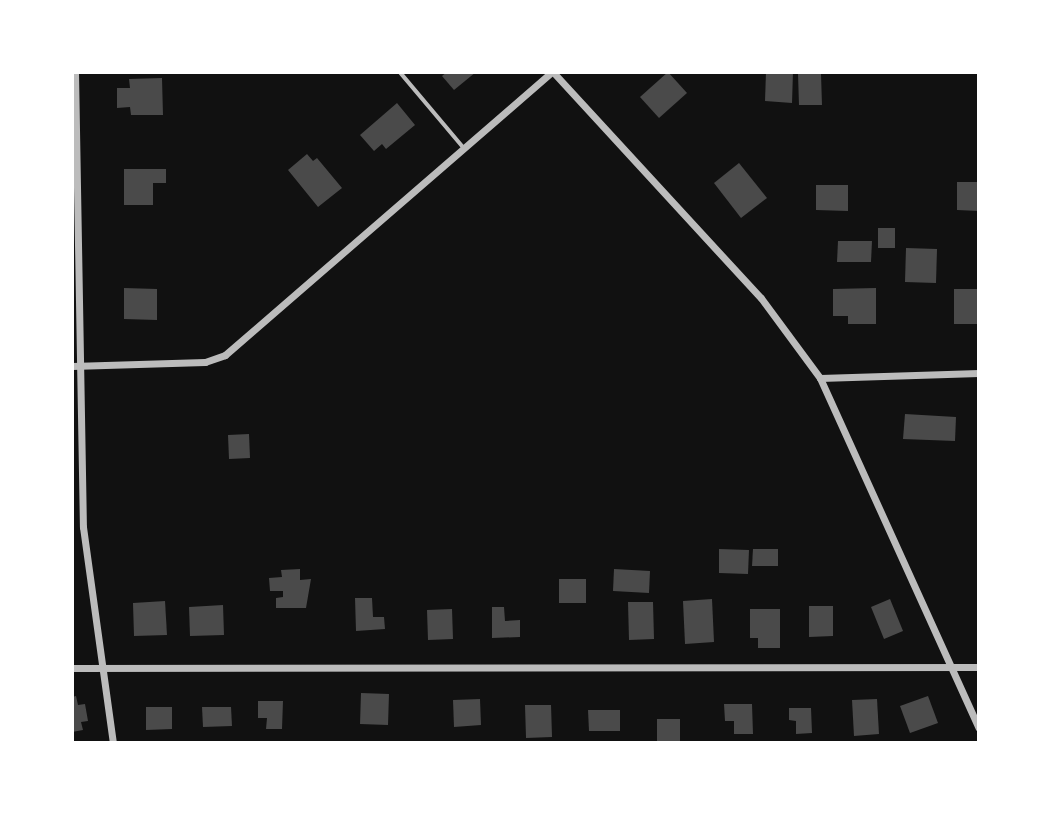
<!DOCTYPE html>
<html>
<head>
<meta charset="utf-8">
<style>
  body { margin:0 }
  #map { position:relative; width:1051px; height:815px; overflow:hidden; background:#111; font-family:"Alegreya Sans",sans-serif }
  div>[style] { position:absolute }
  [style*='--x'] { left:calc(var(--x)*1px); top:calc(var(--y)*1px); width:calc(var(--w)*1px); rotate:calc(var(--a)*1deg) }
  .building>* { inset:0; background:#4a4a4a }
  .service>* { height:3.5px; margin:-1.75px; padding:0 1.75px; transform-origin:1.75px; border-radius:1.75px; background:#bcbcbc }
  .minor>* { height:7px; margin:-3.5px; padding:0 3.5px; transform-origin:3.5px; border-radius:3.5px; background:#bcbcbc }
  span { translate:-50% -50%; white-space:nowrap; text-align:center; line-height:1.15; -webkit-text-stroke:5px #fff; paint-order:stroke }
  .frame { position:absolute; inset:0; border:74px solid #fff; pointer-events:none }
</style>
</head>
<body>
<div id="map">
  <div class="building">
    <div style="clip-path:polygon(447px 72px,476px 72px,454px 90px,442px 76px)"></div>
    <div style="clip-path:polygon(668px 72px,687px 93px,659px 118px,640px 97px)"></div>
    <div style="clip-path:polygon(766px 72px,793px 72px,792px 103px,765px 101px)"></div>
    <div style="clip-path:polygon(798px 74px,821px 74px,822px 105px,799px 105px)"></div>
    <div style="clip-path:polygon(162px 78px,163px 115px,131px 115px,130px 107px,117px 108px,117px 88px,130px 88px,129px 79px)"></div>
    <div style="clip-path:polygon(397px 103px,415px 125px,386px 149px,382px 144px,374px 151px,360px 135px)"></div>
    <div style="clip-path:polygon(307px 154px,313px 161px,317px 158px,342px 188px,318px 207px,288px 170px)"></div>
    <div style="clip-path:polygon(739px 163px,767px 198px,741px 218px,714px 183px)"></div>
    <div style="clip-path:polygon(124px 169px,166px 169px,166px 183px,153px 183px,153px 205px,124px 205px)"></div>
    <div style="clip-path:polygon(957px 182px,979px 182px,979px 211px,957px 210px)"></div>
    <div style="clip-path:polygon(816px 185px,848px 185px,848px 211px,816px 210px)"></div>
    <div style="clip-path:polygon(878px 228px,895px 228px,895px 248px,878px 248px)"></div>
    <div style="clip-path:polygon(838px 241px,872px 241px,871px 262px,837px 262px)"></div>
    <div style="clip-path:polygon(906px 248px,937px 249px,936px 283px,905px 282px)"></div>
    <div style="clip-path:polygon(124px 288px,157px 289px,157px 320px,124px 319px)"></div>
    <div style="clip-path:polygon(876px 288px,876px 324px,848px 324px,848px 316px,833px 316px,833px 289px)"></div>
    <div style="clip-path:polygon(954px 289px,979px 289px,979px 324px,954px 324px)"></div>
    <div style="clip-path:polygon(905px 414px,956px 417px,955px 441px,903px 439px)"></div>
    <div style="clip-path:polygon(249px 434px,250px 458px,229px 459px,228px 435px)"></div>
    <div style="clip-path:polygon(719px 549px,749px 550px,748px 574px,719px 573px)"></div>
    <div style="clip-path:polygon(753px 549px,778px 549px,778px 566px,752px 566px)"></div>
    <div style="clip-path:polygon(300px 569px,300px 580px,311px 579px,306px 608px,276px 608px,276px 598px,283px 597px,283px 591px,270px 591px,269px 578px,282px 577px,281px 570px)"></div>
    <div style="clip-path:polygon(614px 569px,650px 571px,649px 593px,613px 591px)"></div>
    <div style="clip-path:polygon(559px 579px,586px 579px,586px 603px,559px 603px)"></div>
    <div style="clip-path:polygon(355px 598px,372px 598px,373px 617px,384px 617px,385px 629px,356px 631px)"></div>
    <div style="clip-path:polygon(712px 599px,714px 642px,685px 644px,683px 601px)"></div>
    <div style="clip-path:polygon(890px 599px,903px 631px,884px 639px,871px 607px)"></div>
    <div style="clip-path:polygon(165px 601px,167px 635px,134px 636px,133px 603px)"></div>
    <div style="clip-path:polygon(628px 602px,653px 602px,654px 639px,629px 640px)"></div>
    <div style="clip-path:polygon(223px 605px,224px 635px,190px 636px,189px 607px)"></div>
    <div style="clip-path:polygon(809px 606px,833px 606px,833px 636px,809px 637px)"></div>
    <div style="clip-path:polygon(492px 607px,504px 607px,505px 621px,520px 620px,520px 637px,492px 638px)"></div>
    <div style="clip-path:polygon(452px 609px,453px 639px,428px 640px,427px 610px)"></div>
    <div style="clip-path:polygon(750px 609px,780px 609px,780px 648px,758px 648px,758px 638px,750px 638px)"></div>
    <div style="clip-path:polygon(361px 693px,389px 694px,388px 725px,360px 724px)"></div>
    <div style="clip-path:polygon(76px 696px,78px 705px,85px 704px,88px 721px,81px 722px,83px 730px,72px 732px,72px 697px)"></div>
    <div style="clip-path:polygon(928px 696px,938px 723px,910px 733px,900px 706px)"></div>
    <div style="clip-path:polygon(480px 699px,481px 725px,454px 727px,453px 700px)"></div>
    <div style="clip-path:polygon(877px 699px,879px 734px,854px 736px,852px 700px)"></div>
    <div style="clip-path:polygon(258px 701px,283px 701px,282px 729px,266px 729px,267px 718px,258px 718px)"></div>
    <div style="clip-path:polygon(724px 704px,752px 704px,753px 734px,734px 734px,734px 721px,725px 721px)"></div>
    <div style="clip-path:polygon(525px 705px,551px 705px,552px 737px,526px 738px)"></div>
    <div style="clip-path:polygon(146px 707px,172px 707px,172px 729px,146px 730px)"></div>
    <div style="clip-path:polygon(202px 707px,231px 707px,232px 726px,203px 727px)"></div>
    <div style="clip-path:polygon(789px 708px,811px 708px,812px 733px,796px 734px,796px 721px,789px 720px)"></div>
    <div style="clip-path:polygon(588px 710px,620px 710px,620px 731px,589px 731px)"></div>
    <div style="clip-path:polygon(657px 719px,680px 719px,680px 743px,657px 743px)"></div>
  </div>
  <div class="service">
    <div style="--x:400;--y:72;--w:99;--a:49.9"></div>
  </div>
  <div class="minor">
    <div style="--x:75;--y:72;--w:455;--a:89"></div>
    <div style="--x:83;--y:527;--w:218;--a:82.1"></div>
    <div style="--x:553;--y:72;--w:307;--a:47.4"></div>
    <div style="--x:761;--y:298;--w:99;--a:53.6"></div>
    <div style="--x:820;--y:378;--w:384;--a:65.6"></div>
    <div style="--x:72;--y:366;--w:133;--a:-1.7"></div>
    <div style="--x:205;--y:362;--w:21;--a:-19"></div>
    <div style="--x:225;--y:355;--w:432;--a:-40.9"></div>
    <div style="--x:820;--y:378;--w:159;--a:-1.8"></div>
    <div style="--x:72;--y:668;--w:907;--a:-0.06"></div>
  </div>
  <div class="frame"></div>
</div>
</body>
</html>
